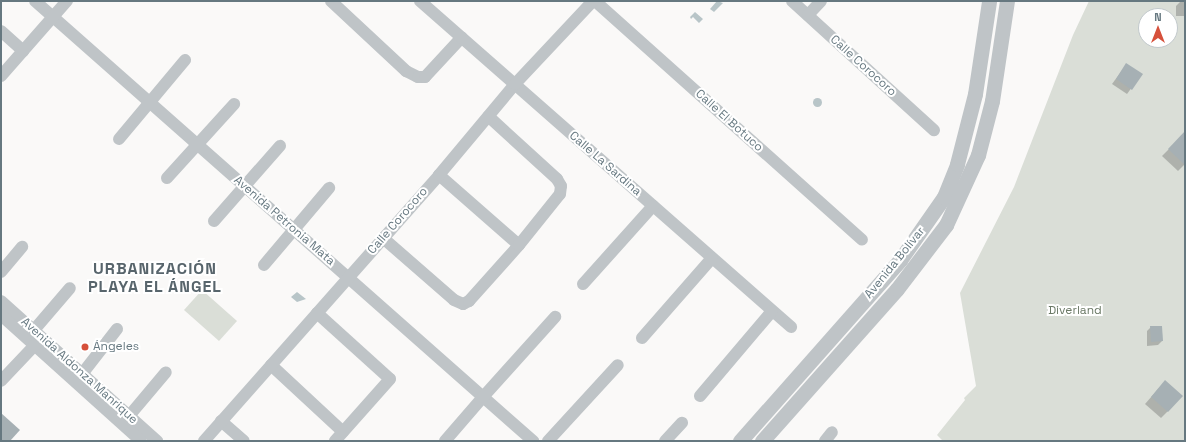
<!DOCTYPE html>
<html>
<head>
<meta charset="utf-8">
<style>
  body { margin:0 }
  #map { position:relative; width:1186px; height:442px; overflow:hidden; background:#faf9f8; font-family:"Space Grotesk",sans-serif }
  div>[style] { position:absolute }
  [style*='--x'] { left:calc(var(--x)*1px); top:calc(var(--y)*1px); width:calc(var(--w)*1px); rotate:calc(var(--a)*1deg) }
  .green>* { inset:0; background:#daded7 }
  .water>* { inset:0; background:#b8c5c8 }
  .round { border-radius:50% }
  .shadow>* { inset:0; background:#0003 }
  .building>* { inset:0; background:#a6b0b4 }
  .minor>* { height:12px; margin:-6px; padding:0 6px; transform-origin:6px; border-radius:6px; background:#bfc4c7 }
  .tertiary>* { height:15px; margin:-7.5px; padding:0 7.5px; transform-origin:7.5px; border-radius:7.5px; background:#bfc4c7 }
  .dots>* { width:11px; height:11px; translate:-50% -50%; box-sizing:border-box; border:2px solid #fff; border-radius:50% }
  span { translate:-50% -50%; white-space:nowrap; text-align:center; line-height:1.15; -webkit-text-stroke:4px #fff; paint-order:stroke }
  .street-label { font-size:12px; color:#667880 }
  .park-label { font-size:12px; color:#6b7966 }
  .poi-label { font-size:12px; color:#667880 }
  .left { translate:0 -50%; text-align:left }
  .district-label { font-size:16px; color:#58656c; font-weight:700; letter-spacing:1px }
  .frame { position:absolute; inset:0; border:2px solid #667880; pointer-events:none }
  .north { position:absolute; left:1138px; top:8px; width:40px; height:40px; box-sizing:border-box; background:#fff; border:1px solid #c2c9cc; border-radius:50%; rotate:0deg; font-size:11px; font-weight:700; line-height:16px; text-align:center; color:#667880 }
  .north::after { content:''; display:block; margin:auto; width:14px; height:18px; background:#d6503b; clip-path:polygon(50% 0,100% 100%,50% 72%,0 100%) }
</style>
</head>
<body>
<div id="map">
  <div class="green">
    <div style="clip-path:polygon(evenodd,1089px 1px,1185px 1px,1185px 441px,943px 441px,937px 435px,965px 400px,964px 398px,976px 386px,960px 293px,1014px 187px,1073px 35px,1089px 1px,1146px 16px,1170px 16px,1170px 40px,1146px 40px,1146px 16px)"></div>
    <div style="clip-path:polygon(202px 290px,237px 321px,219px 341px,184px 310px)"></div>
  </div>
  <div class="water">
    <div style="clip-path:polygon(717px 1px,723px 3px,714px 12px,710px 9px)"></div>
    <div style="clip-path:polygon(695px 12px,703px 19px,699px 23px,693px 17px,691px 19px,690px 17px)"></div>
    <div class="round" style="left:812.5px;top:97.5px;width:9px;height:9px"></div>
    <div style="clip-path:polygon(297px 292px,306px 299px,297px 302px,291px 297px)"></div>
  </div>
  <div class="shadow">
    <div style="clip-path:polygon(1181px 1px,1185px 1px,1185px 16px,1176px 16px,1176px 6px)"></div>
    <div style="clip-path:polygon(1126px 65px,1141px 75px,1127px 94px,1112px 84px)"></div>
    <div style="clip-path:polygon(1185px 133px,1185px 164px,1178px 171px,1162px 156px)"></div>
    <div style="clip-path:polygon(1151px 327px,1162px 341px,1158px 345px,1147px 346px,1147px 331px)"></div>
    <div style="clip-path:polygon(1159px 388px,1168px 411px,1161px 418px,1145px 404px)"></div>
  </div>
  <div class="building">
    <div style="clip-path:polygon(1126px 63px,1143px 74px,1132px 90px,1116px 79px)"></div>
    <div style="clip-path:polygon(1185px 131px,1185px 165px,1168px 149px)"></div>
    <div style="clip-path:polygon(1150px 326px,1162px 326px,1163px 341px,1151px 342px)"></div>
    <div style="clip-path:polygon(1165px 380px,1183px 396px,1168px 412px,1151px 397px)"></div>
    <div style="clip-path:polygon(1px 413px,20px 430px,10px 441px,1px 441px)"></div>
  </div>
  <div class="minor">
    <div style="--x:35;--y:1;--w:665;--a:41.46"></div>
    <div style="--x:331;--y:1;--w:103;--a:43"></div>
    <div style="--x:406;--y:71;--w:13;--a:27"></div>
    <div style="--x:418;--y:77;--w:7;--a:0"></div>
    <div style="--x:425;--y:77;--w:54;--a:-47.2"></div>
    <div style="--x:420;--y:1;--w:494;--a:41.3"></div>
    <div style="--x:595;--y:1;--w:358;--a:41.8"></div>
    <div style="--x:792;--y:1;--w:192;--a:42.3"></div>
    <div style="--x:808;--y:15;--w:19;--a:-47"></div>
    <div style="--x:1;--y:31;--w:30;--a:42"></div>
    <div style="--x:1;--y:76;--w:100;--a:-48.7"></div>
    <div style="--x:119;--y:139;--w:103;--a:-50.1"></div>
    <div style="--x:439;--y:175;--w:106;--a:41.2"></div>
    <div style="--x:167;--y:178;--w:100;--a:-47.8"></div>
    <div style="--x:214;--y:221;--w:100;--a:-48.7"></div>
    <div style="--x:383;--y:238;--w:94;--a:41.1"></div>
    <div style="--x:454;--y:300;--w:10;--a:24"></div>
    <div style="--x:463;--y:304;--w:7;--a:-27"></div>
    <div style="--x:469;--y:301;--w:75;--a:-48.2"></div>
    <div style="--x:519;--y:245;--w:65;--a:-51.2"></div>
    <div style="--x:560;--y:194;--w:8;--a:-83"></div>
    <div style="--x:561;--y:186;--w:8;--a:-120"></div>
    <div style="--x:557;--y:179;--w:93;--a:-137.6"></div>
    <div style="--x:264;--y:265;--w:101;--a:-49.8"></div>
    <div style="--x:1;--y:272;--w:33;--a:-50"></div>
    <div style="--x:583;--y:284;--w:105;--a:-48.1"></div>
    <div style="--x:1;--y:301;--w:210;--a:41.9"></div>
    <div style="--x:317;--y:313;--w:98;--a:42.1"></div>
    <div style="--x:390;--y:379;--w:83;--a:131.6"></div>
    <div style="--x:1;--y:315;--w:188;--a:42"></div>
    <div style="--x:34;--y:330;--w:55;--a:-49.4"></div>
    <div style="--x:642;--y:338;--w:106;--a:-48.8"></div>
    <div style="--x:271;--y:365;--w:98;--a:42.9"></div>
    <div style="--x:82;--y:374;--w:57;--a:-52.1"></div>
    <div style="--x:1;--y:381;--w:50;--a:-46.6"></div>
    <div style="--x:700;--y:396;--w:111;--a:-49.7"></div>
    <div style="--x:129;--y:416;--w:57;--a:-49.9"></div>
    <div style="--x:221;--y:421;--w:30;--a:41"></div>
    <div style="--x:204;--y:441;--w:355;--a:-48.5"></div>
    <div style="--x:439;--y:175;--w:119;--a:-50.1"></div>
    <div style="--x:515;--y:84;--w:114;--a:-46.8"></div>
    <div style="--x:445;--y:441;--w:58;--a:-49.2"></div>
    <div style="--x:483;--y:397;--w:108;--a:-48"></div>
    <div style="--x:548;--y:441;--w:103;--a:-47.4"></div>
    <div style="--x:665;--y:441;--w:25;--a:-47"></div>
    <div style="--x:825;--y:441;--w:11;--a:-52"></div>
  </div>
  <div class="tertiary">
    <div style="--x:740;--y:441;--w:242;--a:-48.5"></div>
    <div style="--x:900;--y:260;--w:77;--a:-55.1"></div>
    <div style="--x:944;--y:197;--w:35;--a:-68"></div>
    <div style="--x:957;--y:164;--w:72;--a:-75.6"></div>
    <div style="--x:975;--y:94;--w:94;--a:-81.4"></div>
    <div style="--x:762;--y:441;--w:203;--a:-48.4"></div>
    <div style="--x:897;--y:289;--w:81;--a:-52.6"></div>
    <div style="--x:946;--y:225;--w:77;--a:-65.4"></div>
    <div style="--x:978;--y:155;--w:56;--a:-75.5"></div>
    <div style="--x:992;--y:101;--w:101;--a:-81.5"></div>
  </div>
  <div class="dots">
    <div style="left:85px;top:347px;background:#d6503b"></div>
  </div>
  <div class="street-label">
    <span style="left:863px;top:66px;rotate:42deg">Calle Corocoro</span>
    <span style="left:729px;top:121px;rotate:42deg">Calle El Botuco</span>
    <span style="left:605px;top:164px;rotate:41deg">Calle La Sardina</span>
    <span style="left:284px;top:221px;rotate:41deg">Avenida Petronia Mata</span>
    <span style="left:398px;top:221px;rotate:-49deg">Calle Corocoro</span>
    <span style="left:895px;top:263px;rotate:-51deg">Avenida Bolívar</span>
    <span style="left:79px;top:371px;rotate:42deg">Avenida Aldonza Manrique</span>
  </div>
  <div class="park-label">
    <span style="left:1075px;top:311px">Diverland</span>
  </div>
  <div class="poi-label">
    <span class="left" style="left:93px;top:347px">Ángeles</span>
  </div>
  <div class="district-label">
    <span style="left:155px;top:278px">URBANIZACIÓN<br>PLAYA EL ÁNGEL</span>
  </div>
  <div class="frame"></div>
  <div class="north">N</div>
</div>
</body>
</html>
